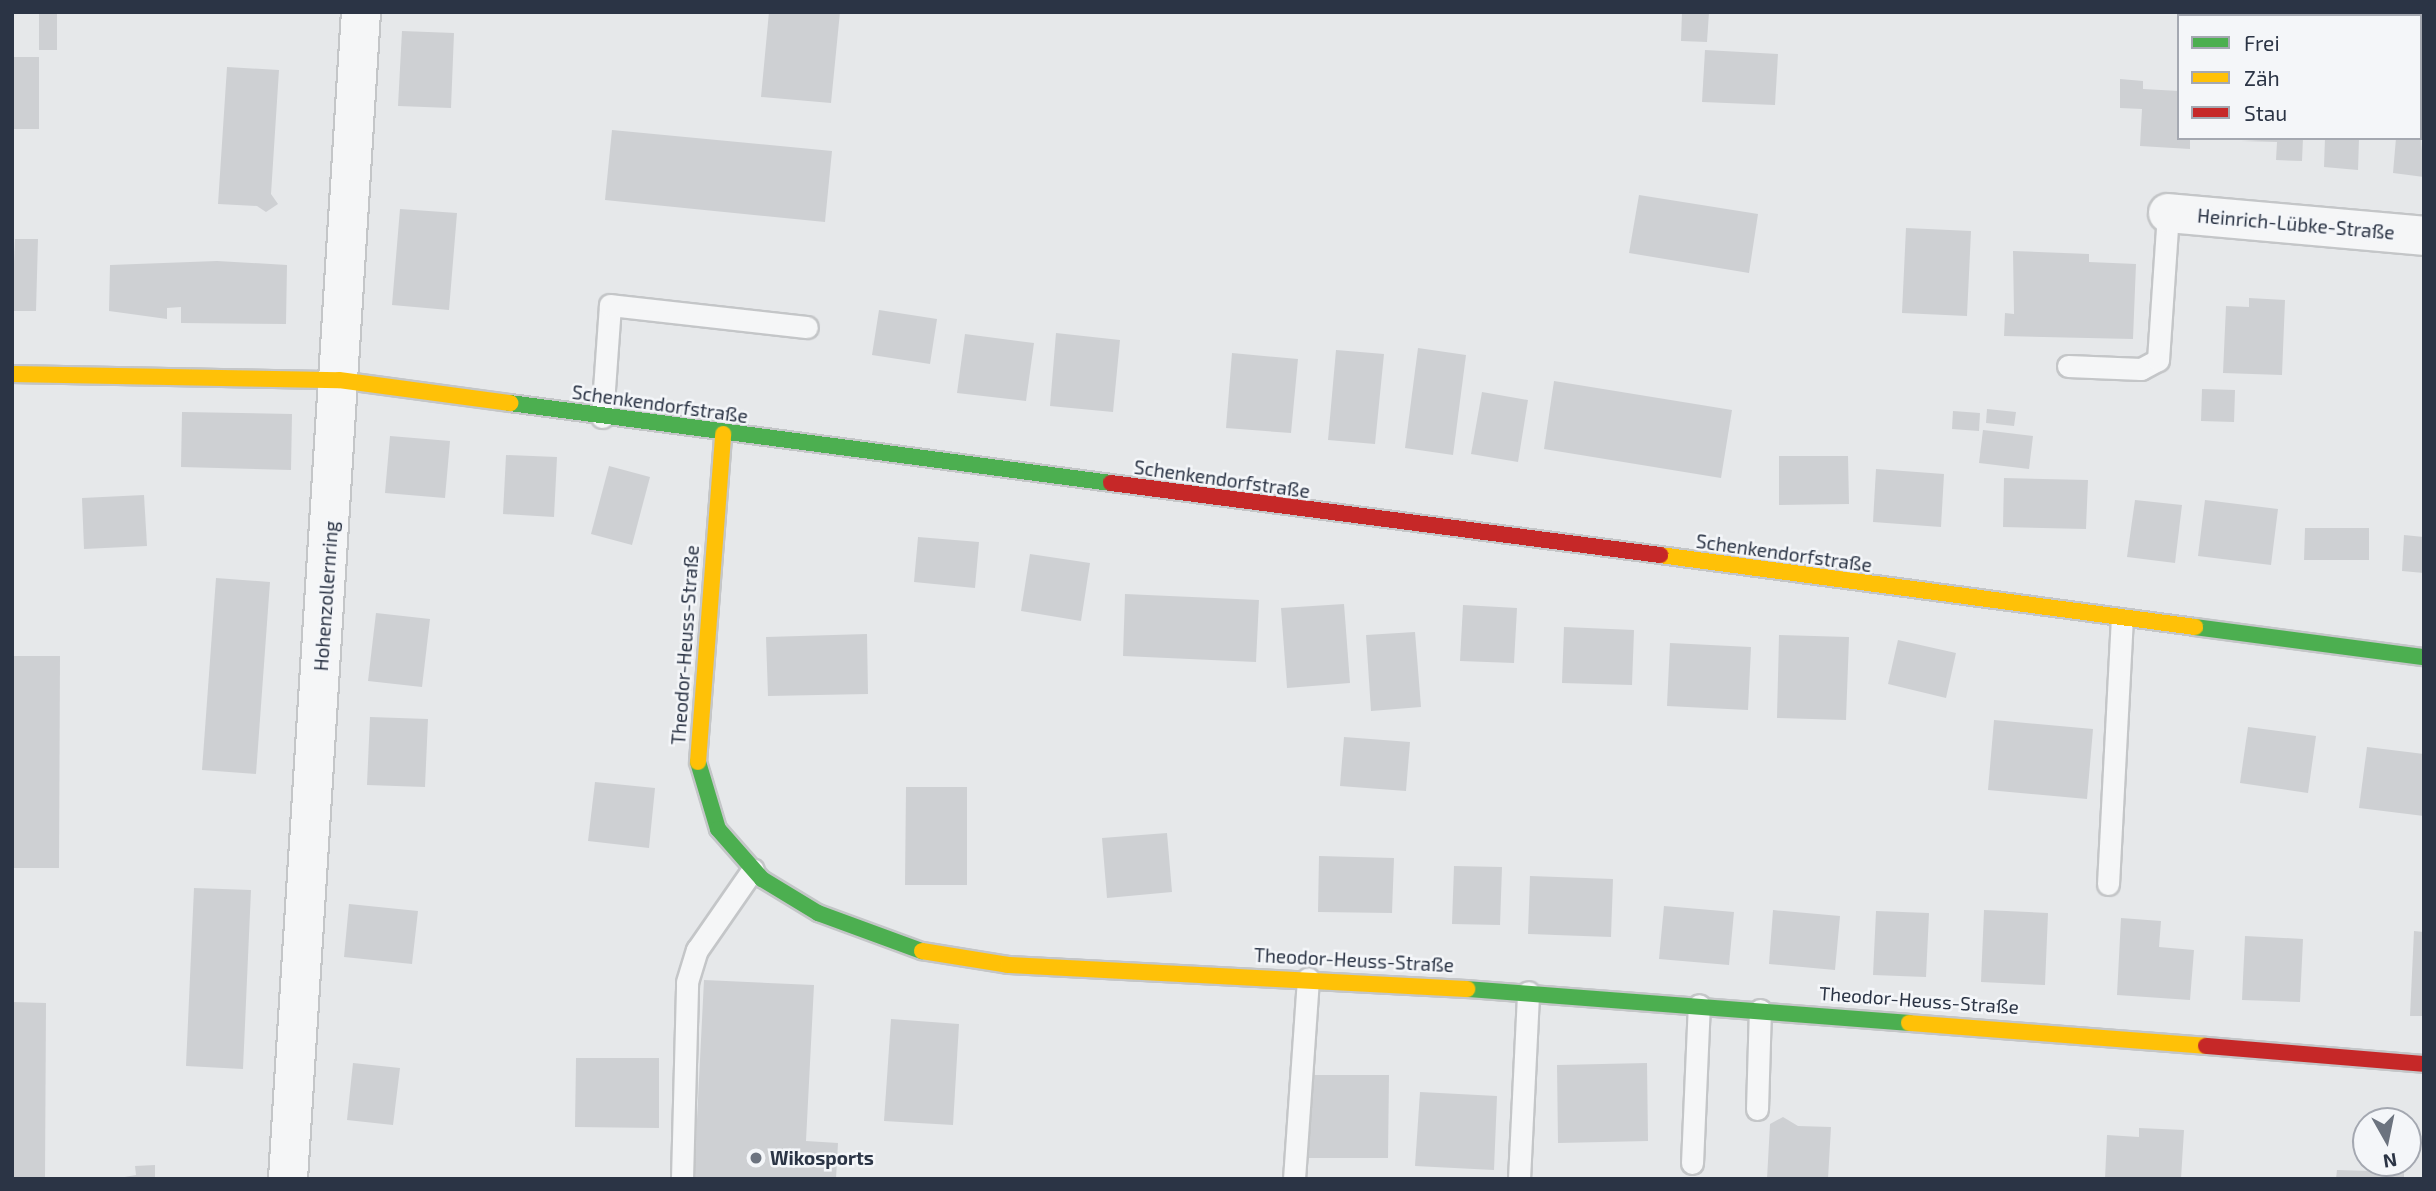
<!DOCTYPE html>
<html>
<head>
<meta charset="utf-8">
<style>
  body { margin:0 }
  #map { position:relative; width:2436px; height:1191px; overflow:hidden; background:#e6e8ea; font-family:"Exo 2",sans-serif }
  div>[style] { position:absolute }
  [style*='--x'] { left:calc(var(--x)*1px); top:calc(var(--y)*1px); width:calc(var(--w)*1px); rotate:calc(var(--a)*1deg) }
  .building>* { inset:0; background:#ced0d3 }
  .roads { filter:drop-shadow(2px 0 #c4c6c8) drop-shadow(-2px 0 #c4c6c8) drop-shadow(0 2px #c4c6c8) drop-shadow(0 -2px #c4c6c8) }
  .lane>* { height:21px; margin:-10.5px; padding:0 10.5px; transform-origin:10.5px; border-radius:10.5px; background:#f5f6f7 }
  .street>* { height:38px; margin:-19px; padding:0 19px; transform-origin:19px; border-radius:19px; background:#f5f6f7 }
  .fast>* { height:16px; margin:-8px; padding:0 8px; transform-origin:8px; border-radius:8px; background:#4caf50 }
  .slow>* { height:16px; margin:-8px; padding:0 8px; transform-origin:8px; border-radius:8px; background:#ffc107 }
  .jam>* { height:16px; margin:-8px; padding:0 8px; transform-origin:8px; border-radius:8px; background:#c62828 }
  .dots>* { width:19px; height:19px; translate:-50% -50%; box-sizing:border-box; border:4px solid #f4f6f9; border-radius:50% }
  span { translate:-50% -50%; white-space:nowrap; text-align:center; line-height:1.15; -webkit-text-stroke:5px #f4f6f9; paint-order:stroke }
  .street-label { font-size:19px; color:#2b3445 }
  .poi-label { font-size:19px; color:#2b3445; font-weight:700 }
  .left { translate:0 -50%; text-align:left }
  .frame { position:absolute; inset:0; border:14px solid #2b3445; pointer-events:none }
  .legend { position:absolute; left:2177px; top:14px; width:245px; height:126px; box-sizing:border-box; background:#f4f6f9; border:2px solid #a4a8b1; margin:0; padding:9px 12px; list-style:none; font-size:21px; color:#2b3445 }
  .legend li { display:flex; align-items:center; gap:14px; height:35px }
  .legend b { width:35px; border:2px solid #a4a8b1 }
  .north { position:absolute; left:2352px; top:1107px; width:70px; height:70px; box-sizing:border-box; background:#f4f6f9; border:2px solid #a4a8b1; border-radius:50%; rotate:171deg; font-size:19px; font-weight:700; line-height:28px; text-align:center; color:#2b3445 }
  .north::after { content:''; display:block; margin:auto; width:24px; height:32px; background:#6c737f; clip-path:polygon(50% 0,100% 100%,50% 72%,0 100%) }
</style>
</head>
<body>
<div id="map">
  <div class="building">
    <div style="clip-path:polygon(39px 12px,57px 12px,57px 50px,39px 50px)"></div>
    <div style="clip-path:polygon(769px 12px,840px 12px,831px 103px,761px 97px)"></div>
    <div style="clip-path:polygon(1682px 12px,1709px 12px,1707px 42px,1681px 41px)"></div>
    <div style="clip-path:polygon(2287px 12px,2330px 12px,2287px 16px)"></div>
    <div style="clip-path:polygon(402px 31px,454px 33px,451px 108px,398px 106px)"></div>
    <div style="clip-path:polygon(1705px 50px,1778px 54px,1775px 105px,1702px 102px)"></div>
    <div style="clip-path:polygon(12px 57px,39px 57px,39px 129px,12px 129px)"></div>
    <div style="clip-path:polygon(227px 67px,279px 70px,271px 194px,278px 204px,266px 212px,257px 206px,218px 204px)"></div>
    <div style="clip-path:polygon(2120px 79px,2143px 81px,2143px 89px,2179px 91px,2179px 138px,2190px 138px,2190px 149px,2140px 146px,2142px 109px,2120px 108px)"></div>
    <div style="clip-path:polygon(2420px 125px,2424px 177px,2393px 173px,2396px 138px,2420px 138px)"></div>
    <div style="clip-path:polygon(612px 130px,832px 151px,825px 222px,605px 200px)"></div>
    <div style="clip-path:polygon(2303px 138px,2302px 161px,2276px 160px,2277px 142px,2241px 141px)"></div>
    <div style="clip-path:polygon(2325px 138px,2359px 138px,2358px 170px,2324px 167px)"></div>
    <div style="clip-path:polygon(1639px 195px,1758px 214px,1749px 273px,1629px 253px)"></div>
    <div style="clip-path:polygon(400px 209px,457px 213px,449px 310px,392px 305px)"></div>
    <div style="clip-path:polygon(1906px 228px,1971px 231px,1967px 316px,1902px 313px)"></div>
    <div style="clip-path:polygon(15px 239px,38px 239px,36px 311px,12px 311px)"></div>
    <div style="clip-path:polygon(2013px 251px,2089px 254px,2089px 262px,2136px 264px,2133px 339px,2004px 336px,2005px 313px,2014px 314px)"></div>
    <div style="clip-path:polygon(217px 261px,287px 265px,286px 324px,181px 323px,181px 307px,167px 308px,167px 319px,109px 311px,110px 265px)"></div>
    <div style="clip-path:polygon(2249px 298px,2285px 300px,2282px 375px,2223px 373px,2226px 306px,2249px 307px)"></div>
    <div style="clip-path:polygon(879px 310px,937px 319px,930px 364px,872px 355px)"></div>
    <div style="clip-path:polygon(1056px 333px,1120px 340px,1113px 412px,1050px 406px)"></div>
    <div style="clip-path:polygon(965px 334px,1034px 343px,1026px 401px,957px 393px)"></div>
    <div style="clip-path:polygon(1418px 348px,1466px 355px,1453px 455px,1405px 448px)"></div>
    <div style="clip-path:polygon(1336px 350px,1384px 354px,1375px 444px,1328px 440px)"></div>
    <div style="clip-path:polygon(1232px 353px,1298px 359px,1291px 433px,1226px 428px)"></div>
    <div style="clip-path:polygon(1554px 381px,1732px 410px,1721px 478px,1544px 449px)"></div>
    <div style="clip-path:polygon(2202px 389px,2235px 390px,2234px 422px,2201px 421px)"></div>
    <div style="clip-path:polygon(1482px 392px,1528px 400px,1518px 462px,1471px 454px)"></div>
    <div style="clip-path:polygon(1987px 409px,2016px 412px,2014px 426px,1986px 423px)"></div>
    <div style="clip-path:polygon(1953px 411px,1980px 413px,1979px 431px,1952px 429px)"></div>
    <div style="clip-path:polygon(182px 412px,292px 414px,291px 470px,181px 467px)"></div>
    <div style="clip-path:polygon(1983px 430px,2033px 436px,2029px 469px,1979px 463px)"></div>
    <div style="clip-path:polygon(390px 436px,450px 441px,445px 498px,385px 493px)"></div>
    <div style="clip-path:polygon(506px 455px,557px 457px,554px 517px,503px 514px)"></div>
    <div style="clip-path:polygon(1779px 456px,1848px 456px,1849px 504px,1779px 505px)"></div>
    <div style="clip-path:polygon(609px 466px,650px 477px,632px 545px,591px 534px)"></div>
    <div style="clip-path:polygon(1876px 469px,1944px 474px,1941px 527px,1873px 522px)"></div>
    <div style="clip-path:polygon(2004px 478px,2088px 480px,2086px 529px,2003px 527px)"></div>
    <div style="clip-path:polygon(144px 495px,147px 546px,84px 549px,82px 498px)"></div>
    <div style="clip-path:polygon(2135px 500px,2182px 505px,2175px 563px,2127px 557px)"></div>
    <div style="clip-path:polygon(2205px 500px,2278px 509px,2271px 565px,2198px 556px)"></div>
    <div style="clip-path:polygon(2305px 528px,2369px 528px,2369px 560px,2304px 560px)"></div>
    <div style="clip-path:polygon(2404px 535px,2424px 537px,2424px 573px,2402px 571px)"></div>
    <div style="clip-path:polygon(918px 537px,979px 542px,975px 588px,914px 582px)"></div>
    <div style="clip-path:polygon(1030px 554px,1090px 563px,1081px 621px,1021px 611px)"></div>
    <div style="clip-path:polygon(216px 578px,270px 582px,256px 774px,202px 770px)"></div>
    <div style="clip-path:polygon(1125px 594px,1259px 600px,1256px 662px,1123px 656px)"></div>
    <div style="clip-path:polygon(1344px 604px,1350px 683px,1287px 688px,1281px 608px)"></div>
    <div style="clip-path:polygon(1463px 605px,1517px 608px,1514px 663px,1460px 661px)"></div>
    <div style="clip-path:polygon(376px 613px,430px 619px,422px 687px,368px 681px)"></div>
    <div style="clip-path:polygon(1564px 627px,1634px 630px,1632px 685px,1562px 683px)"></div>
    <div style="clip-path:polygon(1415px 632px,1421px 707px,1371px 711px,1366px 635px)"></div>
    <div style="clip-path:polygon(867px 634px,868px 694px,768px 696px,766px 637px)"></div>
    <div style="clip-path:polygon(1779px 635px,1849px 637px,1846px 720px,1777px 718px)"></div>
    <div style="clip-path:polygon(1898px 640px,1956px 653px,1946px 698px,1888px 684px)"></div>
    <div style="clip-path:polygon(1670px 643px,1751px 647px,1748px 710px,1667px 706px)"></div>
    <div style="clip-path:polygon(12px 656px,60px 656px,59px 868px,12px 868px)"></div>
    <div style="clip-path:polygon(370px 717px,428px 719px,425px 787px,367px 785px)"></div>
    <div style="clip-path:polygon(1994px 720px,2093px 729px,2087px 799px,1988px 790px)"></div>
    <div style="clip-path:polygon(2248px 727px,2316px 736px,2308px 793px,2240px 783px)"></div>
    <div style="clip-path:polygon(1344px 737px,1410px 742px,1406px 791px,1340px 786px)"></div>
    <div style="clip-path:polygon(2367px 747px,2424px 754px,2424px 816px,2359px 808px)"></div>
    <div style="clip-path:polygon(595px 782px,655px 788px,649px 848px,588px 841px)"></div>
    <div style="clip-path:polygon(906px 787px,967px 787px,967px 885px,905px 885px)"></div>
    <div style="clip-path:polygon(1167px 833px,1172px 892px,1107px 898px,1102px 838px)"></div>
    <div style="clip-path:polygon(1319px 856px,1394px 858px,1392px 913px,1318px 912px)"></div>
    <div style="clip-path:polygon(1454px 866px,1502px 867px,1500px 925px,1452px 924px)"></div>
    <div style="clip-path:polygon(1530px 876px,1613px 879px,1611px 937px,1528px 934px)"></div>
    <div style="clip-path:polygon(194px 888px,251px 890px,243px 1069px,186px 1066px)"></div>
    <div style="clip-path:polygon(349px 904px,418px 911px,412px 964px,344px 957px)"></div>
    <div style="clip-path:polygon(1664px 906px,1734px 912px,1729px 965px,1659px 959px)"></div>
    <div style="clip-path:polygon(1773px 910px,1840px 916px,1835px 970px,1769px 964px)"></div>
    <div style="clip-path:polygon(1984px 910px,2048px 913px,2045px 985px,1981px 982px)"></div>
    <div style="clip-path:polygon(1876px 911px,1929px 913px,1926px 977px,1873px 975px)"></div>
    <div style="clip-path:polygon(2121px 918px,2161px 921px,2159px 947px,2194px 950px,2190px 1000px,2117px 995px)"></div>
    <div style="clip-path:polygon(2414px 931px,2424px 932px,2424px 1016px,2410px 1016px)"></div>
    <div style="clip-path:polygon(2245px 936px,2303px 939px,2300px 1002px,2242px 1000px)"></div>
    <div style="clip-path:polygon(704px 980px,814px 985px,806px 1141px,838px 1143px,836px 1179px,694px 1179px)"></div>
    <div style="clip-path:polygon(12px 1002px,46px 1003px,45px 1179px,12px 1179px)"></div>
    <div style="clip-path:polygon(891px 1019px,959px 1024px,953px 1125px,884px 1121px)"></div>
    <div style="clip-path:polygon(576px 1058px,659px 1058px,659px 1128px,575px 1127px)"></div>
    <div style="clip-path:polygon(353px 1063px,400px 1068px,393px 1125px,347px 1120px)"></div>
    <div style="clip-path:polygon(1647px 1063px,1648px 1141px,1558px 1143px,1557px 1065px)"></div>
    <div style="clip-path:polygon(1304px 1075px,1389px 1075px,1388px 1158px,1304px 1158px)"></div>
    <div style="clip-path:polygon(1420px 1092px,1497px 1096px,1494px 1170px,1415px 1166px)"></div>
    <div style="clip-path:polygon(1783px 1117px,1798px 1126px,1831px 1127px,1828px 1179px,1767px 1179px,1770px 1124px)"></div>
    <div style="clip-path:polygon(2139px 1128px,2184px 1130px,2181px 1179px,2105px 1179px,2107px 1135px,2139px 1137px)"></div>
    <div style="clip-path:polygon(155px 1165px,155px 1179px,113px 1179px,136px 1175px,135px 1166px)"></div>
    <div style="clip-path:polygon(2337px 1170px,2404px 1172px,2404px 1179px,2336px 1179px)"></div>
  </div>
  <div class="roads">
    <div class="lane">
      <div style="--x:2068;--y:366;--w:73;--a:2.4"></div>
      <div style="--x:2141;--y:369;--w:19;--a:-28"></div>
      <div style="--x:2158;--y:360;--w:147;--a:-86.1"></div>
      <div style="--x:602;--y:417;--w:112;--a:-85.9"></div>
      <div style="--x:610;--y:305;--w:198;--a:6.4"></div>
      <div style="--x:2108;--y:884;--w:265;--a:-87"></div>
      <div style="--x:1757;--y:1109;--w:99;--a:-88.3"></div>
      <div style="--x:1692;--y:1163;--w:158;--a:-87.5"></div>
      <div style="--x:682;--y:1179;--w:197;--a:-88.5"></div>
      <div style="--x:687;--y:982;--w:34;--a:-73"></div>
      <div style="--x:697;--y:950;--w:98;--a:-55.3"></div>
      <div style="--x:1294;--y:1179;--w:201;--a:-86"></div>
      <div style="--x:1519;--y:1179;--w:187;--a:-87.2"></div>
    </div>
    <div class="street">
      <div style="--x:2168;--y:213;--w:257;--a:5.1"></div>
      <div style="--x:288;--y:1179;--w:1169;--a:-86.42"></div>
    </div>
    <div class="fast">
      <div style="--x:510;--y:403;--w:606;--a:7.58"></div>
      <div style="--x:2195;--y:627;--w:231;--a:7.5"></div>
      <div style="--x:698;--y:762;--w:70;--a:73.4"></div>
      <div style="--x:718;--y:829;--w:67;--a:48.7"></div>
      <div style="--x:762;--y:879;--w:66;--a:31.3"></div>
      <div style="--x:818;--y:913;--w:111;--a:20.1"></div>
      <div style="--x:1467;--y:989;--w:443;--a:4.4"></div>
    </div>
    <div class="slow">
      <div style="--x:12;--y:374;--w:327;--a:1.1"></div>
      <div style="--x:339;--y:380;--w:173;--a:7.7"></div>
      <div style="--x:1660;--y:555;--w:540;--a:7.66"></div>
      <div style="--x:698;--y:762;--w:329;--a:-85.6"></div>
      <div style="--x:922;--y:951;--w:87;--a:9.2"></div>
      <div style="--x:1008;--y:965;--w:460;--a:3"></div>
      <div style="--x:1909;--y:1023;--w:298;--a:4.4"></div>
    </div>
    <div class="jam">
      <div style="--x:1111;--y:483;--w:554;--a:7.47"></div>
      <div style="--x:2206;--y:1046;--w:219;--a:4.7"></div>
    </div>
  </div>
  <div class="dots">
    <div style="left:756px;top:1158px;background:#6c737f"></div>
  </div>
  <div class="street-label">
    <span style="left:2296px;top:224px;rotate:5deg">Heinrich-Lübke-Straße</span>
    <span style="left:660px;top:404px;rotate:8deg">Schenkendorfstraße</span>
    <span style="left:1222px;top:479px;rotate:8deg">Schenkendorfstraße</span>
    <span style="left:1784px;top:553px;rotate:8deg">Schenkendorfstraße</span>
    <span style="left:326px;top:596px;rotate:-86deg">Hohenzollernring</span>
    <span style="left:685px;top:645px;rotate:-86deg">Theodor-Heuss-Straße</span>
    <span style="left:1354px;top:960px;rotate:3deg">Theodor-Heuss-Straße</span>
    <span style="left:1919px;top:1000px;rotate:4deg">Theodor-Heuss-Straße</span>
  </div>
  <div class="poi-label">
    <span class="left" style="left:770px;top:1158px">Wikosports</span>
  </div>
  <div class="frame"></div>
  <ul class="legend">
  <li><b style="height:9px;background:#4caf50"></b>Frei</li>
  <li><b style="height:9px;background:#ffc107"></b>Zäh</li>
  <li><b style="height:9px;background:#c62828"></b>Stau</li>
  </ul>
  <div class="north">N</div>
</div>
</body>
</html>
